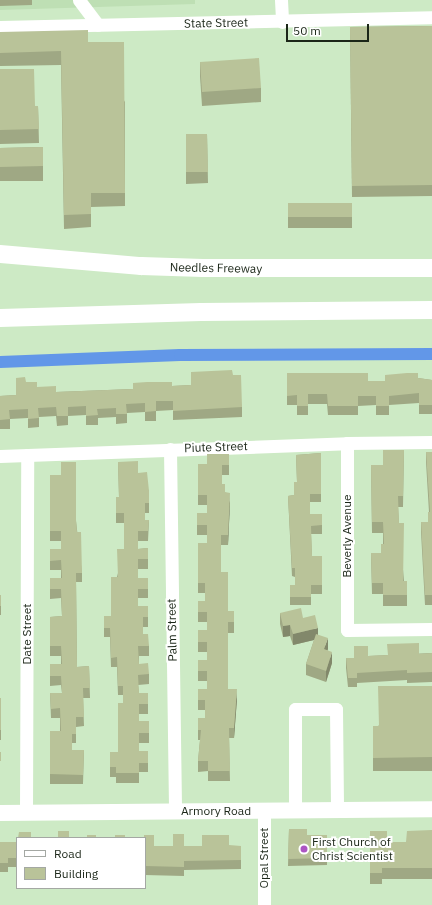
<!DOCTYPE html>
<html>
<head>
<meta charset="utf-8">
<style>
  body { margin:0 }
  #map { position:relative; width:432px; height:905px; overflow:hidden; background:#cdeac5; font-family:"IBM Plex Sans",sans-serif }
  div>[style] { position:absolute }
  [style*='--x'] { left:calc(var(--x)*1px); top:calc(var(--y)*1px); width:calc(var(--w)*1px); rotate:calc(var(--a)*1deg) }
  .built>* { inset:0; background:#bedfb4 }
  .canal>* { height:12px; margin:-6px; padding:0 6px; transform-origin:6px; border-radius:6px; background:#6297e8 }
  .minor>* { height:13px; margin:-6.5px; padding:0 6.5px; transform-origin:6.5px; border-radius:6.5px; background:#fff }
  .major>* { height:16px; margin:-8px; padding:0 8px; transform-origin:8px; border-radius:8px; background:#fff }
  .highway>* { height:18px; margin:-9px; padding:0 9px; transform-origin:9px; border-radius:9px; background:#fff }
  .wall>* { inset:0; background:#9fa884 }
  .shaded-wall>* { inset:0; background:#82886b }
  .building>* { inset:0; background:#b9c399 }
  .dots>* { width:11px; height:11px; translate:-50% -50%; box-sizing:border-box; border:2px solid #fff; border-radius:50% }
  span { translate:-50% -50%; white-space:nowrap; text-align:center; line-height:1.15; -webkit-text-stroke:4px #fff; paint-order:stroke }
  .street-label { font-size:12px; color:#1b2618 }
  .poi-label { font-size:12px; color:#1b2618 }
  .left { translate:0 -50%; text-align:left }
  .legend { position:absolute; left:16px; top:837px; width:130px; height:52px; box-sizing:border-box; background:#fff; border:1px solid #a4a8a3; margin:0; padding:5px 7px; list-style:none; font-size:12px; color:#1b2618 }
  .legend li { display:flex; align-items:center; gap:8px; height:20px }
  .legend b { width:20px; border:1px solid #a4a8a3 }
  .scale { position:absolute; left:286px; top:24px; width:83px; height:18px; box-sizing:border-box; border:2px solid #1b2618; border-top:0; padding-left:5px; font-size:12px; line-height:14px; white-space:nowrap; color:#1b2618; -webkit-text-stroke:3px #fff; paint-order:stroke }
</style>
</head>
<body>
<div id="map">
  <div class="built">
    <div style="clip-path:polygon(0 0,195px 0,195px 4px,0 10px)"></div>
  </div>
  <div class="canal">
    <div style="--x:0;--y:362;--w:180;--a:-2.2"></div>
    <div style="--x:180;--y:355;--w:252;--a:-0.2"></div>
  </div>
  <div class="minor">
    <div style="--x:79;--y:0;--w:31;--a:53"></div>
    <div style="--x:281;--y:0;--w:22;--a:87"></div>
    <div style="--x:0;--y:27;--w:432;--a:-1.3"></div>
    <div style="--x:347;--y:443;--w:187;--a:90"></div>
    <div style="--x:347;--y:630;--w:85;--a:-0.7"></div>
    <div style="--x:170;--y:449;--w:362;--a:89.2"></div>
    <div style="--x:0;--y:456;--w:347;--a:-2.1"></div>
    <div style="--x:347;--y:443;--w:85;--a:-0.7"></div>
    <div style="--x:295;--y:811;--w:102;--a:-90"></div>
    <div style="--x:295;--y:709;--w:41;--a:0"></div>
    <div style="--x:336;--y:709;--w:101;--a:89.4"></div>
    <div style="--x:26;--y:813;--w:358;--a:-89.8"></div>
    <div style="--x:264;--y:905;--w:94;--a:-90"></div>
  </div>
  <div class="major">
    <div style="--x:0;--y:813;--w:432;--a:-0.5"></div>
  </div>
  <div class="highway">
    <div style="--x:0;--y:254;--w:142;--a:4.9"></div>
    <div style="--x:141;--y:266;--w:62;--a:1.8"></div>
    <div style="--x:203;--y:268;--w:229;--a:0"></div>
    <div style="--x:0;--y:318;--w:201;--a:-1.7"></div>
    <div style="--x:201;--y:312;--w:231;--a:-0.5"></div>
  </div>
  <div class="wall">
    <div style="clip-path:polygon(0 0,32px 0,32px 5px,0 6px)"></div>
    <div style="clip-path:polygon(432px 26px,432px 196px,352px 197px,350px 27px)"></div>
    <div style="clip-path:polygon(0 32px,88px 42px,125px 102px,125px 206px,91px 207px,91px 227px,64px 229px,61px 65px,0 66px)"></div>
    <div style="clip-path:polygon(200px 62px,261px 88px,261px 102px,202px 106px,200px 76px)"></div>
    <div style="clip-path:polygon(0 69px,35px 106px,38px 106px,39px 143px,0 144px)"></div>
    <div style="clip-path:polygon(186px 134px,207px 134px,208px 183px,186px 184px)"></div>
    <div style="clip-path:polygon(43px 147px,43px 181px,0 181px,0 148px)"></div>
    <div style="clip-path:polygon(288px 203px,352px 203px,352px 228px,288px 228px)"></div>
    <div style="clip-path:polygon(191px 372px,233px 375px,242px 407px,242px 417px,173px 420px,173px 410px,156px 411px,156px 421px,145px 421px,145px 412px,127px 413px,127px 423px,116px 424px,116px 417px,98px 418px,98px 425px,86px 425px,86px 415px,68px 416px,68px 425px,57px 426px,56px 416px,39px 417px,39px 427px,28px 428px,28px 418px,10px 419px,10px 429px,0 429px,0 396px,16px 395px,16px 378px,37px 387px,56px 392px,133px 389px,133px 383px,172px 386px,191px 385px)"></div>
    <div style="clip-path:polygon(287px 373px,368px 381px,385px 381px,418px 378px,432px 380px,432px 414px,419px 414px,419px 403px,389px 405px,389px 415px,376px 415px,376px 405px,358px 406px,358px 415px,328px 415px,327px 404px,308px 404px,308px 415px,297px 415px,297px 405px,287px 405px)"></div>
    <div style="clip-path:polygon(404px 450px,403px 507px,398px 507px,399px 523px,404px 581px,407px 581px,407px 606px,383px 606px,383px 594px,372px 594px,371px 553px,381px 553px,383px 544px,383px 533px,372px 533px,371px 465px,383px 465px)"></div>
    <div style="clip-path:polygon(426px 452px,432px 452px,432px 605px,425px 605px,421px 532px,421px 522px,428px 522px,428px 512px,429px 512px,426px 462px)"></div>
    <div style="clip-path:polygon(321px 453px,321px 502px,310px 502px,310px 514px,322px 514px,322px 534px,311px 534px,312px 556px,322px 556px,322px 594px,311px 594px,311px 605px,290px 605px,290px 585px,295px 585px,295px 577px,292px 576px,288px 496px,294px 495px,297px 482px,296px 455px)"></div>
    <div style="clip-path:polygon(229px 454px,229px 475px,222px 475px,222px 484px,225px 492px,230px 503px,228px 545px,221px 545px,221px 572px,228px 611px,234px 611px,234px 633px,228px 633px,228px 689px,237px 699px,234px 738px,229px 738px,230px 781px,208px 781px,208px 771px,198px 772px,198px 761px,200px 740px,198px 740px,198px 718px,205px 718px,205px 710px,198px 710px,198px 689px,207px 689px,207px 681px,198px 681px,198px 660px,207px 660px,207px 652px,198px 652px,198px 630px,207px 630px,207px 622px,198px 622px,198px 601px,205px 601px,205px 593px,198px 593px,198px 543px,207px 543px,207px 535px,197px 535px,197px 513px,207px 513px,207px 505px,198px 505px,198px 464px,207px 464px)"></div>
    <div style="clip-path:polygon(118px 462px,138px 473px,149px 491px,149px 513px,145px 513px,145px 520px,149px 520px,148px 541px,138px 541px,138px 549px,148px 548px,148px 569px,138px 569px,138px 578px,148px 578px,148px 598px,138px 598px,138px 606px,148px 606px,148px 627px,143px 627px,143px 634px,149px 646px,149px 656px,139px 656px,139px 664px,149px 674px,149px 684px,138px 685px,139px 693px,148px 693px,148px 714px,139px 714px,139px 721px,149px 721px,149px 743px,139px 743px,139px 751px,148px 751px,148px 772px,139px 772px,139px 783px,116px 783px,116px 777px,110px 777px,110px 752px,118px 752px,123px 703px,123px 695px,118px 695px,117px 667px,111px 667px,110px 637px,104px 637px,104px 616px,111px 616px,117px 577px,124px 549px,124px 523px,116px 523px,116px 497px,119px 497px)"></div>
    <div style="clip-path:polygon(50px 475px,76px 521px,82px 573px,82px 582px,76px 582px,77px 667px,89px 666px,90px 698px,83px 698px,84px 726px,76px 727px,76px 743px,72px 743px,72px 750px,84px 750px,83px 784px,50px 784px,50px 731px,60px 731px,60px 718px,51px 718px,50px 693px,62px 693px,61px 685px,50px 686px,50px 664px,61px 664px,61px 656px,50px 656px,50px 617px,62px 616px,61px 598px,50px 599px,50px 578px,61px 578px,61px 570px,50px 570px,50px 549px,61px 549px,61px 541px,50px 541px)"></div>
    <div style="clip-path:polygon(0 595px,1px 595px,1px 615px,0 615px)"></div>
    <div style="clip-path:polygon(280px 613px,303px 618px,318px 635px,328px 649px,327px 650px,332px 663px,326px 682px,306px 675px,306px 664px,314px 640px,293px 645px,290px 636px,283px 637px,280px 624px)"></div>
    <div style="clip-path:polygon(432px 653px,432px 682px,407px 683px,407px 680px,357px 683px,357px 687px,348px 687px,346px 668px,346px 658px,354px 658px,368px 656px)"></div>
    <div style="clip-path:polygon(432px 686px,432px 771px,373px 771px,373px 726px,378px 726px)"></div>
    <div style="clip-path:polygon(0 698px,1px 708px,1px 740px,0 740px)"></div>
    <div style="clip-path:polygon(289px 829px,307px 835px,327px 835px,327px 865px,288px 866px)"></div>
    <div style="clip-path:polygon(432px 830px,432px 879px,382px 879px,382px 884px,370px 884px,370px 831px,387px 842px,406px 842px)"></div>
    <div style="clip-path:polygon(145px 838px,154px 846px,241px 846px,241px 869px,184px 870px,184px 876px,145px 875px)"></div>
    <div style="clip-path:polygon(0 842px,17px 842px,17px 867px,8px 867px,8px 872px,0 872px)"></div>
  </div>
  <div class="shaded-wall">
    <div style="clip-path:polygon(230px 493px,230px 503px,228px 545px,228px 535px)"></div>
    <div style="clip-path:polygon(290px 625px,290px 636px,283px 637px,283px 626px)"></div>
    <div style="clip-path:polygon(318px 628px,318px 639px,293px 645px,293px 634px)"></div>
    <div style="clip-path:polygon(328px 638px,328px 649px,324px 660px,324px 649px)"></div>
    <div style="clip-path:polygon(332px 652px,332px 663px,326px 682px,326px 671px)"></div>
    <div style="clip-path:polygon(237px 689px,237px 699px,234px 738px,234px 728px)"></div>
  </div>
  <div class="building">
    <div style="clip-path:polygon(432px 26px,432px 185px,352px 186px,350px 27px)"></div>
    <div style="clip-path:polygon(88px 30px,88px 42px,124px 42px,125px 193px,91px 193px,91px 214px,64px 215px,61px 51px,0 53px,0 32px)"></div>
    <div style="clip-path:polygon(259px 58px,261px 88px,202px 92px,200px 62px)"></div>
    <div style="clip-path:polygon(0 69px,34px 69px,35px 106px,38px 106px,39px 129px,0 130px)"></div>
    <div style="clip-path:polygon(186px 134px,207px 134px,208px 172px,186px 172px)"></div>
    <div style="clip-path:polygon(43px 147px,43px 166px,0 167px,0 148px)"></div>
    <div style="clip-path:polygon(288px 203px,352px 203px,352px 217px,288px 217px)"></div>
    <div style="clip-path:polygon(232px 370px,233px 375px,241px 375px,242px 407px,173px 411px,173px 401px,156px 401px,156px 411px,145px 412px,145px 403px,126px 404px,127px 414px,116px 414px,116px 408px,97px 409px,98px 415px,86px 416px,86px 406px,68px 407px,68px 416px,57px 416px,56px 407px,38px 408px,39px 418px,28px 419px,28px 409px,9px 410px,10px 419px,0 420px,0 396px,16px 395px,16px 378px,25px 377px,26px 382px,37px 382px,37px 387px,56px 386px,56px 392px,133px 389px,133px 383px,147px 382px,172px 382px,172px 386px,191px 385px,191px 372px)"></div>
    <div style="clip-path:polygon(287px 373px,368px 373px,368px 381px,385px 381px,385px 375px,407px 373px,418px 373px,418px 378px,432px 380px,432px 405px,419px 405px,419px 393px,389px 396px,389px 406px,376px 406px,376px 396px,358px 396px,358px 406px,328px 406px,327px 394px,308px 394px,308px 406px,297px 406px,297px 395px,287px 396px)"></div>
    <div style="clip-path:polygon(383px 450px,404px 450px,403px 496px,398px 496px,399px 523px,404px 523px,403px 581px,407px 581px,407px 595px,383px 595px,383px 583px,372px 583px,371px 553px,381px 553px,381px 544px,384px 544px,383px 522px,372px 522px,371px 465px,383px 465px)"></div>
    <div style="clip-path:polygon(426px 452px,432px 452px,432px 595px,425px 595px,421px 522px,428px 522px,428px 512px,430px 512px)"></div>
    <div style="clip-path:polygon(321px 453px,321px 494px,310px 494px,310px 514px,322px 514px,322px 525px,311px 526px,312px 556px,322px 556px,322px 585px,311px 585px,311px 597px,290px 597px,290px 585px,295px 585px,295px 568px,292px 568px,288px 496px,294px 495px,294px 482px,297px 482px,296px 455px)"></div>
    <div style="clip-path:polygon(207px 454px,229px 454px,229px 465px,222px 465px,222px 484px,225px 484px,225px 492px,230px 493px,228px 535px,221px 535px,221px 572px,228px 572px,228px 611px,234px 611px,234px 622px,228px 622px,228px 689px,237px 689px,234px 728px,229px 728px,230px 771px,208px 771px,208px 761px,198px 761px,201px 730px,198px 730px,198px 718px,205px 718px,205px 700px,198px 700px,198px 689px,207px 689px,207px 671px,198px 671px,198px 660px,207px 660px,207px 642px,198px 642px,198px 630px,207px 630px,207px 612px,198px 612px,198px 601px,205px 601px,205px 583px,198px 583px,198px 543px,207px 543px,207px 525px,197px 525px,197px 513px,207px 513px,207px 495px,198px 495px,198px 464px,207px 464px)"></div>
    <div style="clip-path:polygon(138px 461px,138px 473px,147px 472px,149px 491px,149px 503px,145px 503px,145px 520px,149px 520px,148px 531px,138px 531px,138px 549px,148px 548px,148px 559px,138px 559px,138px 578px,148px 578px,148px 589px,138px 589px,138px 606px,148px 606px,148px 617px,143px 617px,143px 634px,148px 634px,149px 646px,138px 646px,139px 664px,148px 663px,149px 674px,138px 675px,139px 693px,148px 693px,148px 704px,139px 704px,139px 721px,149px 721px,149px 733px,139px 733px,139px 751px,148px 751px,148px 763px,139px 763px,139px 773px,116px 773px,116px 767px,110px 767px,110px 752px,118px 752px,118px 703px,123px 703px,123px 686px,118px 686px,117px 657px,111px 658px,110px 628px,104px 628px,104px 616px,111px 616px,111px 577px,118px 577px,117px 549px,124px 549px,124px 513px,116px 513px,116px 497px,119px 497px,118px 462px)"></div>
    <div style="clip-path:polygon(61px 462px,76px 462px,76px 520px,77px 532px,81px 532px,82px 573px,76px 573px,77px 667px,89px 666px,90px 688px,83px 688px,84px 717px,76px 717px,76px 734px,72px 734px,72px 750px,84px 750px,83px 775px,50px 774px,50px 731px,61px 731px,60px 708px,51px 709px,50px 693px,62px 693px,61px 676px,50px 676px,50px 664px,62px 664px,61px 646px,50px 646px,50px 617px,62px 616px,61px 589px,50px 589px,50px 578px,62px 578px,61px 560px,50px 561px,50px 549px,61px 549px,61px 531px,50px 531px,50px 475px,61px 475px)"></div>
    <div style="clip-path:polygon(0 595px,1px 595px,1px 606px,0 606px)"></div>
    <div style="clip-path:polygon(301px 608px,303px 618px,315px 615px,318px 628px,293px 634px,290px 625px,283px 626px,280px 613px)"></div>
    <div style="clip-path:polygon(316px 634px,328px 638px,324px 649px,332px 652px,326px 671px,306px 664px)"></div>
    <div style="clip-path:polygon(419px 643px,419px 654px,432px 653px,432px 672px,407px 673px,407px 670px,357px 673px,357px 678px,348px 678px,346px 658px,354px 658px,354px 646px,368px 646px,368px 656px,388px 655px,387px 644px)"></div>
    <div style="clip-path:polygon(378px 686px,432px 686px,432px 757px,373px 758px,373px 726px,379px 726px)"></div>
    <div style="clip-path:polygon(0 698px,1px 698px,1px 730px,0 730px)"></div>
    <div style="clip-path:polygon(0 752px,1px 752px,1px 761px,0 761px)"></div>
    <div style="clip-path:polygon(289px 829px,307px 829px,307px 835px,327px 835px,327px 858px,288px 859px)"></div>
    <div style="clip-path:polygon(432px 830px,432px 868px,382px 868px,382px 873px,370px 873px,370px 831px,387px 831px,387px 842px,406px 842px,407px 831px)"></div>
    <div style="clip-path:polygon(58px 831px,69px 831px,69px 838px,58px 838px)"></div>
    <div style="clip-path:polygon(19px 832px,31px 832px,31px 838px,18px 838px)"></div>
    <div style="clip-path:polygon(173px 834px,184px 834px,184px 846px,202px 846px,202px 835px,229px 835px,229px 845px,241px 846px,241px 860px,184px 861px,184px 867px,145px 866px,145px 838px,144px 838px,144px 835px,154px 835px,154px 846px,173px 846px)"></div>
    <div style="clip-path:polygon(87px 835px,96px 835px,96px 838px,87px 838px)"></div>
    <div style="clip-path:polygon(115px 835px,125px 835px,125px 838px,115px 838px)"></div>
    <div style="clip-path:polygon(0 842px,17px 842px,17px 858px,8px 858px,8px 863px,0 863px)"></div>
  </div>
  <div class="dots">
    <div style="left:304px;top:849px;background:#ac55c3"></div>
  </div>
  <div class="street-label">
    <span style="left:216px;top:23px;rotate:-1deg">State Street</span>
    <span style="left:216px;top:268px;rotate:1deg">Needles Freeway</span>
    <span style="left:216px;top:447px;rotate:-2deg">Piute Street</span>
    <span style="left:347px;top:536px;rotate:-90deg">Beverly Avenue</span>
    <span style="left:172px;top:630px;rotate:-91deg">Palm Street</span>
    <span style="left:27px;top:634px;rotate:-90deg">Date Street</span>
    <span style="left:216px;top:811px">Armory Road</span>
    <span style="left:264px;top:858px;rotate:-90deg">Opal Street</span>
  </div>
  <div class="poi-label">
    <span class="left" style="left:312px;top:849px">First Church of<br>Christ Scientist</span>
  </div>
  <ul class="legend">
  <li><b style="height:5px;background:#fff"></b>Road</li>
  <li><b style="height:11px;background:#b9c399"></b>Building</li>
  </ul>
  <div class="scale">50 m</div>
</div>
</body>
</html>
